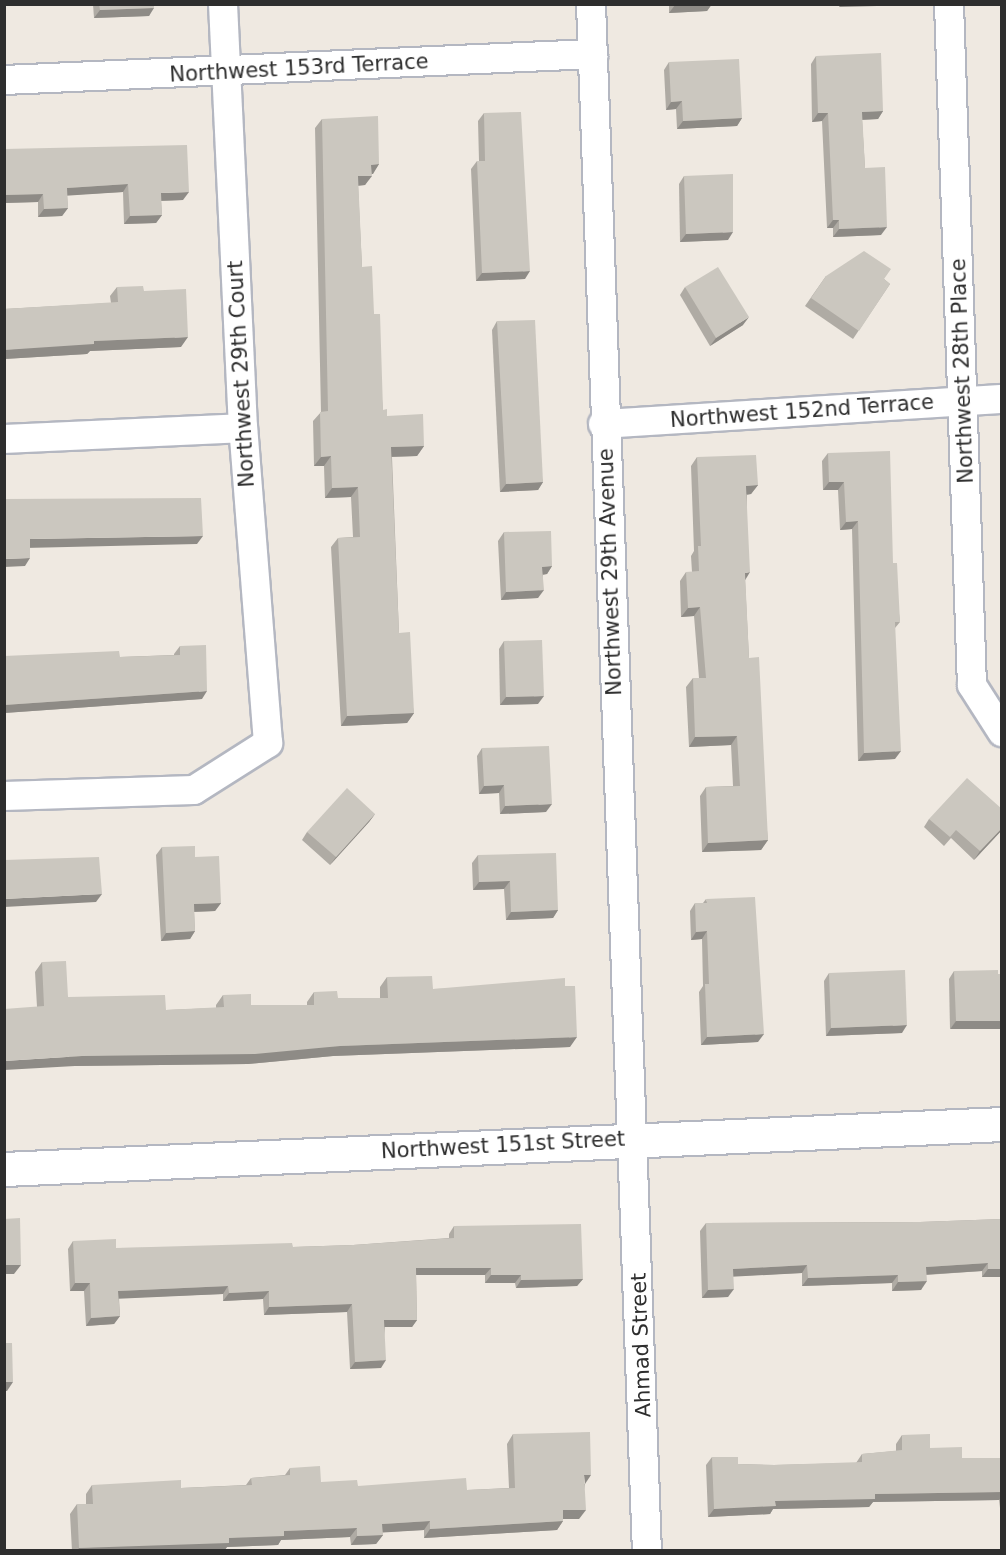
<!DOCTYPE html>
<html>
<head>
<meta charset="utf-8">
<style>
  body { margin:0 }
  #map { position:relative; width:1006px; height:1555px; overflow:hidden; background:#efe9e1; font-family:"DejaVu Sans",sans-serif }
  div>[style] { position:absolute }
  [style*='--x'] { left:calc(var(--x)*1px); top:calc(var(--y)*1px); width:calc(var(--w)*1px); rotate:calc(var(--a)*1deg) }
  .roads { filter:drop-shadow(2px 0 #b4b7c1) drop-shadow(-2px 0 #b4b7c1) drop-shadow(0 2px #b4b7c1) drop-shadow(0 -2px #b4b7c1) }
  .street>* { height:28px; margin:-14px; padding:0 14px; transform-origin:14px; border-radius:14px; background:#fff }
  .secondary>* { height:33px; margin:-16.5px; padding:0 16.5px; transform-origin:16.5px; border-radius:16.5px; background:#fff }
  .wall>* { inset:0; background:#afaba4 }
  .shaded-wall>* { inset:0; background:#8e8b86 }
  .building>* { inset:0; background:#cbc7bf }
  span { translate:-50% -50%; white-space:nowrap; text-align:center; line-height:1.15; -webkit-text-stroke:4.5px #fff; paint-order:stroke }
  .street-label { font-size:21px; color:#2e2e2e }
  .frame { position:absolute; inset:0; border:6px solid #2e2e2e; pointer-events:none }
</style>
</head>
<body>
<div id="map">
  <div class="roads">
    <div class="street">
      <div style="--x:591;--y:4;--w:1547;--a:87.93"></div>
      <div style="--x:949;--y:4;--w:681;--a:88.07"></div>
      <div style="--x:972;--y:685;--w:56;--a:57.4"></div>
      <div style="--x:4;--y:80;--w:590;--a:-2.53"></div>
      <div style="--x:603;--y:424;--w:400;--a:-3.6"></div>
      <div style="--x:4;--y:439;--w:239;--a:-2.6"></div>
      <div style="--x:4;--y:796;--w:190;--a:-1.8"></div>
      <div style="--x:194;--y:790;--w:88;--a:-32.4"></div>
      <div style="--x:268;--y:743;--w:316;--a:-94.5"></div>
      <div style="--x:243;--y:428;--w:424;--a:-92.7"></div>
    </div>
    <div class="secondary">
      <div style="--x:4;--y:1169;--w:999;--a:-2.58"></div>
    </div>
  </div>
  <div class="wall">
    <div style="clip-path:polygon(93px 4px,154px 4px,149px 16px,94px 18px)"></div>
    <div style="clip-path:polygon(669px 4px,712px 4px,707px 11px,669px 13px)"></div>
    <div style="clip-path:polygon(816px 56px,883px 111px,878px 119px,862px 120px,865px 168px,881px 235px,833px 237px,833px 228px,827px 228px,822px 121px,812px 122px,811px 64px)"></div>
    <div style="clip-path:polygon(669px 62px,742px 118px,737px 126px,677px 129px,676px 109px,666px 110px,664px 70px)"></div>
    <div style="clip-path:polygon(484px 113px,525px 279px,476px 281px,471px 169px,477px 161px,479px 161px,478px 121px)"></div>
    <div style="clip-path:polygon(322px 119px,379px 164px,372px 174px,365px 185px,358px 186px,362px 267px,374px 314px,383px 410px,387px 416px,424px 446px,417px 456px,392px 457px,399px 633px,414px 713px,407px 723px,341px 726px,331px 547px,338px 538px,353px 537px,351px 497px,325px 498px,324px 466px,314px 466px,313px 421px,321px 412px,315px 128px)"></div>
    <div style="clip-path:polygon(4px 149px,183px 200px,161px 201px,162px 215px,156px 223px,124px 224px,123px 192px,67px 195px,68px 208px,62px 216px,38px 217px,38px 202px,4px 203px)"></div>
    <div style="clip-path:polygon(684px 176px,728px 240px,680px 242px,679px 184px)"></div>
    <div style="clip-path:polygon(826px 276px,884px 279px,890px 284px,853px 339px,805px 306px)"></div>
    <div style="clip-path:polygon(117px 287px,144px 291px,181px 347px,90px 351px,87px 354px,4px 359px,4px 309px,111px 303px,110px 296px)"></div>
    <div style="clip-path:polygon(685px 287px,743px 325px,710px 346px,680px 295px)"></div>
    <div style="clip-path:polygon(497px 321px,543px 482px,538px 490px,500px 492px,492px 330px)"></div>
    <div style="clip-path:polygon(828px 453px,893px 563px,900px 622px,895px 628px,895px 759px,858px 761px,852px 529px,840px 530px,838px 490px,823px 490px,822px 461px)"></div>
    <div style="clip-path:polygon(697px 457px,758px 485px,751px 494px,747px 495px,745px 580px,749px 658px,768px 840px,761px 850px,702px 852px,700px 796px,706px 787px,733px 786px,731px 745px,689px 747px,686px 687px,693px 678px,699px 678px,694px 616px,681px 617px,680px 581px,686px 572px,692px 572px,691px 556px,694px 551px,691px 466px)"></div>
    <div style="clip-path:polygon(504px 532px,552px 566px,547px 574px,543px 575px,538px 598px,501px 600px,498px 541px)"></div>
    <div style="clip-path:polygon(504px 641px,538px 704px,500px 705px,499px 649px)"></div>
    <div style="clip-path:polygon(180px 646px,202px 699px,4px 713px,4px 656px,120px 657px,174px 655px,174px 654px)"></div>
    <div style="clip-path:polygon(482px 748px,546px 812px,500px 814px,499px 793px,479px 794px,477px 756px)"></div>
    <div style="clip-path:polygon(375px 814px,369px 822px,330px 865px,302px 840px,307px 832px)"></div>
    <div style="clip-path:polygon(929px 819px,1002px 830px,974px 860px,951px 838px,944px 846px,924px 827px)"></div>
    <div style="clip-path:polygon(162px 847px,221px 903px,215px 911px,194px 912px,195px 931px,190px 939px,161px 941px,156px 855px)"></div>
    <div style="clip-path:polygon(478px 855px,558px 910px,553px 918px,506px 920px,504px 889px,473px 890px,472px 863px)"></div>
    <div style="clip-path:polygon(706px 899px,758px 1042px,701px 1045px,699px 992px,703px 986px,702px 939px,691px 940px,690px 911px,695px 903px,703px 903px)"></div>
    <div style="clip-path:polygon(42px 962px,68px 997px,166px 1010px,216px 1008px,216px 1005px,223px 995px,251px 1005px,307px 1005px,307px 1002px,314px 992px,338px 998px,380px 998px,380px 987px,387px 977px,433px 989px,565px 986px,570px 1047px,333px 1056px,248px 1064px,75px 1066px,37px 1007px,35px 972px)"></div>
    <div style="clip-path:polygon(954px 971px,998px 974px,950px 1029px,949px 979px)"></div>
    <div style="clip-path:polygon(829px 973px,902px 1033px,826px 1036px,824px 981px)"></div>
    <div style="clip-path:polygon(1002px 1219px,1002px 1277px,982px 1277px,982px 1271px,926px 1275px,921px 1290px,892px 1291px,892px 1283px,802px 1286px,802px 1273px,733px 1276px,728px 1297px,702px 1298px,700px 1231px,706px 1223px,920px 1222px)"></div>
    <div style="clip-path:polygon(454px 1226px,583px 1279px,577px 1286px,516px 1288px,515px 1283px,485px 1283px,485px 1275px,416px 1275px,417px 1320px,412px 1327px,385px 1327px,381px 1368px,350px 1369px,347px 1312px,264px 1315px,263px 1299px,223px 1301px,223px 1294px,119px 1298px,120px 1316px,114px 1324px,86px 1326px,84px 1291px,70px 1291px,68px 1249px,73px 1241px,116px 1248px,293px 1247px,353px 1245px,449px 1238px,449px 1234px)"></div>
    <div style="clip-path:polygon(513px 1434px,585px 1484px,579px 1519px,563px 1519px,563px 1521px,557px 1530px,424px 1538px,424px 1530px,382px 1532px,383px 1535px,376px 1544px,351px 1545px,350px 1537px,281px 1540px,278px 1545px,227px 1547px,224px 1551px,72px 1551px,70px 1514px,77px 1504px,86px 1504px,86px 1494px,92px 1485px,181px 1488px,246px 1485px,251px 1478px,285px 1475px,290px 1468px,321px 1482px,358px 1486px,467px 1490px,509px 1488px,507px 1444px)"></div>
    <div style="clip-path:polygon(902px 1435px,930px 1448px,962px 1458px,1002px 1458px,1002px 1508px,1000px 1508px,999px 1500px,873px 1502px,869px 1507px,773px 1509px,770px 1514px,708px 1517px,706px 1465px,712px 1457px,738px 1464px,774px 1465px,856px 1463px,862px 1454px,896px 1451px,896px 1444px)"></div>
  </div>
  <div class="shaded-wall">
    <div style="clip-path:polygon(712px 4px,707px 11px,669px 13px,675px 5px)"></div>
    <div style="clip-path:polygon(841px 4px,878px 4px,877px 6px,839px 7px)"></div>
    <div style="clip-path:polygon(154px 8px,149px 16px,94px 18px,100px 10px)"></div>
    <div style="clip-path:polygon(682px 101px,676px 109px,666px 110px,671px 102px)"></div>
    <div style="clip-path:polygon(883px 111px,878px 119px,856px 120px,862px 112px)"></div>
    <div style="clip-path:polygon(818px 113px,828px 113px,822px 121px,812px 122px)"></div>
    <div style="clip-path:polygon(742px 118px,737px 126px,677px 129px,683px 121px)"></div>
    <div style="clip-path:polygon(379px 164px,373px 174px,365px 174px,371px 165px)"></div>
    <div style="clip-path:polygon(358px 176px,372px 176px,365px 185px,351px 186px)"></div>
    <div style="clip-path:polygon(128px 184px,123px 192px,62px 196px,67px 188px)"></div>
    <div style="clip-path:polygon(189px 192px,183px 200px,155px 201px,161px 193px)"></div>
    <div style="clip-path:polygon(43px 194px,38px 202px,4px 203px,4px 195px)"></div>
    <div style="clip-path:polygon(68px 208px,62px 216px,38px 217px,44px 209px)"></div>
    <div style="clip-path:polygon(162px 215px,156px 223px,124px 224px,130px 216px)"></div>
    <div style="clip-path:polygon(833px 220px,839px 220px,833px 228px,827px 228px)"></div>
    <div style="clip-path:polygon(887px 227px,881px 235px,833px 237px,839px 229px)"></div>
    <div style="clip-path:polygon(733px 232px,728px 240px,680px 242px,686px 234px)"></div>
    <div style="clip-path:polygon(530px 271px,525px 279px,476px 281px,482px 273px)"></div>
    <div style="clip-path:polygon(749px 317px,743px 325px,710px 346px,716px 338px)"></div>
    <div style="clip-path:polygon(188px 337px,181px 347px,90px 351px,87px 354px,4px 359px,4px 350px,94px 341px)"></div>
    <div style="clip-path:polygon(424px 446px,417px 456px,384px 457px,391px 447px)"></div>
    <div style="clip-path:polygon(331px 456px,324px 466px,314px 466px,321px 457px)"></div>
    <div style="clip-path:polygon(543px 482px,538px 490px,500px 492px,506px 484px)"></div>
    <div style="clip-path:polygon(829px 482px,844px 482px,838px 490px,823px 490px)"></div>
    <div style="clip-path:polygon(758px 485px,751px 494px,740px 495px,746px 486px)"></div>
    <div style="clip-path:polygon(358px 487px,351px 497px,325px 498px,332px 488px)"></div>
    <div style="clip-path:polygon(858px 521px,852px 529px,840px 530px,846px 522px)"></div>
    <div style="clip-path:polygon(203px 536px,197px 544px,24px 548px,30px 539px)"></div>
    <div style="clip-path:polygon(30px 558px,25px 566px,4px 567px,4px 559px)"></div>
    <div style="clip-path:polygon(552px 566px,547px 574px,537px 575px,542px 567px)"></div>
    <div style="clip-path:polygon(750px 572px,744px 582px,745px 573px)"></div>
    <div style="clip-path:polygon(544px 590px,538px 598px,501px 600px,506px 592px)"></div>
    <div style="clip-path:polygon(700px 607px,694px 616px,681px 617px,688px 608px)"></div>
    <div style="clip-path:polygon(207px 691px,202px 699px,4px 713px,4px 705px)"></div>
    <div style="clip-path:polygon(544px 696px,538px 704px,500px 705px,506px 697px)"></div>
    <div style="clip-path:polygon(414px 713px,407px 723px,341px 726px,347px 716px)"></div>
    <div style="clip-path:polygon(737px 736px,731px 745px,689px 747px,695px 737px)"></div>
    <div style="clip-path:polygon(901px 751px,895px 759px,858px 761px,864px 753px)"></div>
    <div style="clip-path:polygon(504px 785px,499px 793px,479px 794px,484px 786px)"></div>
    <div style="clip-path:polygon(552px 804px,546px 812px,500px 814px,505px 806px)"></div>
    <div style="clip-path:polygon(375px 814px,369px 822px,330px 865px,336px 857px)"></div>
    <div style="clip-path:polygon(1002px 828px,1002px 830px,974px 860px,980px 851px)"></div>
    <div style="clip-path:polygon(768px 840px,761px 850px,702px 852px,708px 843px)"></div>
    <div style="clip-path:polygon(510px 881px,504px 889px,473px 890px,479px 882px)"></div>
    <div style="clip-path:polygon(102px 894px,96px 902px,4px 907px,4px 899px)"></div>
    <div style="clip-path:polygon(221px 903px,215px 911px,188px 912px,194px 904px)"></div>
    <div style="clip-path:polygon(558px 910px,553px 918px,506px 920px,511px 912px)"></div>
    <div style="clip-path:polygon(195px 931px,190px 939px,161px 941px,166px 933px)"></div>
    <div style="clip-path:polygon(707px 931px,702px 939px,691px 940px,696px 932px)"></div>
    <div style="clip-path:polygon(956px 1021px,1002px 1021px,1002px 1029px,950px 1029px)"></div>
    <div style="clip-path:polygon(907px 1025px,902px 1033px,826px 1036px,831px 1028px)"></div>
    <div style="clip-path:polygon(764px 1034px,758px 1042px,701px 1045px,707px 1037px)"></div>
    <div style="clip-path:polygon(577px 1037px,570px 1047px,333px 1056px,248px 1064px,75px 1066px,4px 1070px,4px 1061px,82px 1056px)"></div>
    <div style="clip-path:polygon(988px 1263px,982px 1271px,920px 1275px,926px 1267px)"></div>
    <div style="clip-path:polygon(4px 1265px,21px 1265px,14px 1274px,4px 1274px)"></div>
    <div style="clip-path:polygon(807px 1265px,802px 1273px,727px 1277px,733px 1269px)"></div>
    <div style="clip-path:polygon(416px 1268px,491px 1268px,485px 1275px,411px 1275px)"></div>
    <div style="clip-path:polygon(988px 1269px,1002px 1269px,1002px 1277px,982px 1277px)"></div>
    <div style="clip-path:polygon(491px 1275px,521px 1275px,515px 1283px,485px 1283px)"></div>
    <div style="clip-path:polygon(898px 1275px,892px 1283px,802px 1286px,808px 1278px)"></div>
    <div style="clip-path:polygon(583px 1279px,577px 1286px,516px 1288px,521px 1280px)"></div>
    <div style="clip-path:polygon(927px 1281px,921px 1290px,892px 1291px,898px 1282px)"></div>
    <div style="clip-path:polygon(75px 1283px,90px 1283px,84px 1291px,70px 1291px)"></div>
    <div style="clip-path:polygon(228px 1286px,223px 1294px,113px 1299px,118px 1291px)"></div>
    <div style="clip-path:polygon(734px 1289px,728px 1297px,702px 1298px,708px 1290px)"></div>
    <div style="clip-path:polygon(269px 1291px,263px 1299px,223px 1301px,229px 1293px)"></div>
    <div style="clip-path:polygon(352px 1304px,347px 1312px,264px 1315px,269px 1307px)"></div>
    <div style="clip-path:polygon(120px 1316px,114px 1324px,86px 1326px,91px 1318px)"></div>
    <div style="clip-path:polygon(384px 1320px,417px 1320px,412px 1327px,379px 1327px)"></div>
    <div style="clip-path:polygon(386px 1360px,381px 1368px,350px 1369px,355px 1362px)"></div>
    <div style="clip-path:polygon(4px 1382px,13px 1382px,7px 1391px,4px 1391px)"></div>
    <div style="clip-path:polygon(584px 1475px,591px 1475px,585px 1484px)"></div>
    <div style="clip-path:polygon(1002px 1492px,1002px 1497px,999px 1500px,873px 1502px,869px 1507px,773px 1509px,770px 1514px,708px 1517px,714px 1509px,775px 1501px,875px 1494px)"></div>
    <div style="clip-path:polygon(563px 1510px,586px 1510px,579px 1519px,556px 1519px)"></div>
    <div style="clip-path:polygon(430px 1521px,424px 1530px,375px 1533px,382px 1524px)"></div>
    <div style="clip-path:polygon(563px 1521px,557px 1530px,424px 1538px,430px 1529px)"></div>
    <div style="clip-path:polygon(357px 1528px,350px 1537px,281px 1540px,278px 1545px,227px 1547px,224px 1551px,77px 1551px,79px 1548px,229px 1538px,284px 1531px)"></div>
    <div style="clip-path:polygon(383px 1535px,376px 1544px,351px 1545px,357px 1536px)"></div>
  </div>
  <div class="building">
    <div style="clip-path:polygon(99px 4px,154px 4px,154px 8px,100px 10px)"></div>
    <div style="clip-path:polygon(881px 53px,883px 111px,862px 112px,865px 168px,885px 167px,887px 227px,839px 229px,839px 220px,833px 220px,828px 113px,818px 113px,816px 56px)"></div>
    <div style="clip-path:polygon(739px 59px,742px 118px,683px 121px,682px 101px,671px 102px,669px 62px)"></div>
    <div style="clip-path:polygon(521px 112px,530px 271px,482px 273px,477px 161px,485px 161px,484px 113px)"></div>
    <div style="clip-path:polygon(378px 116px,379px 164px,371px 165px,372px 176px,358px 176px,362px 267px,372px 266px,374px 314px,380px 314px,383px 410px,387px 409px,387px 416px,423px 414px,424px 446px,391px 447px,399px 633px,410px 632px,414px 713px,347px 716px,338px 538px,360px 537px,358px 487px,332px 488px,331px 456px,321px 457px,320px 412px,328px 411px,322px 119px)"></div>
    <div style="clip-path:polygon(187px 145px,189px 192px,161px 193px,162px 215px,130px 216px,128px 184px,67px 188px,68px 208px,44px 209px,43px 194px,4px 195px,4px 149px)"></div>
    <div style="clip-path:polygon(733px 174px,733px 232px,686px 234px,684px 176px)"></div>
    <div style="clip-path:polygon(864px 251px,891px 269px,884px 279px,890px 284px,859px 331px,811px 298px,826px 276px)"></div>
    <div style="clip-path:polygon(718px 267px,749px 317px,716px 338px,685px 287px)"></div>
    <div style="clip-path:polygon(143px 286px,144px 291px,186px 289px,188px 337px,94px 341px,94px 344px,4px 350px,4px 309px,118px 302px,117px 287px)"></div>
    <div style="clip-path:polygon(535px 320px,543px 482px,506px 484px,497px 321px)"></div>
    <div style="clip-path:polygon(890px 451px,893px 563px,897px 563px,900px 622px,895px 622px,901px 751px,864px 753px,858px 521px,846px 522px,844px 482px,829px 482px,828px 453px)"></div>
    <div style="clip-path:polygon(756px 455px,758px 485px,746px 486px,750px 572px,745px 573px,749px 658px,759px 657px,768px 840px,708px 843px,706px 787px,740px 786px,737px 736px,695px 737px,693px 678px,706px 678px,700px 607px,688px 608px,687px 589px,686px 572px,699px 571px,698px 546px,701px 546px,697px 457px)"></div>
    <div style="clip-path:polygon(201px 498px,203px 536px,30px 539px,30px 558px,4px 559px,4px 499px)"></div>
    <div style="clip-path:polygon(551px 531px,552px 566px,542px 567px,544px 590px,506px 592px,504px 532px)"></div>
    <div style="clip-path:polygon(542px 640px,544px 696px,506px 697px,504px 641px)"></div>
    <div style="clip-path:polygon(206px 645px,207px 691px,4px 705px,4px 656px,119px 651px,120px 657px,180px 655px,180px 646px)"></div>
    <div style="clip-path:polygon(549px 746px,552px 804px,505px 806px,504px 785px,484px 786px,482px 748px)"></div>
    <div style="clip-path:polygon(967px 778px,1002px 809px,1002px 828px,980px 851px,956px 830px,950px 837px,929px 819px)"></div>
    <div style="clip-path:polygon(347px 788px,375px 814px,336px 857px,307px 832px)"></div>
    <div style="clip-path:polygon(195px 846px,195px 857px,219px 856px,221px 903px,194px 904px,195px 931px,166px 933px,162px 847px)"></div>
    <div style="clip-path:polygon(556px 853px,558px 910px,511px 912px,510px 881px,479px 882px,478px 855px)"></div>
    <div style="clip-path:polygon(99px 857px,102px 894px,4px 899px,4px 860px)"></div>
    <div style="clip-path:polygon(755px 897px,764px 1034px,707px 1037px,705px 984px,709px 984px,707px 931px,696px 932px,695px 903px,707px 903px,706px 899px)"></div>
    <div style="clip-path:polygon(66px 961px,68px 997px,165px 995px,166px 1010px,224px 1007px,223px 995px,251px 994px,251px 1005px,314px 1005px,314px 992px,337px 991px,338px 998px,388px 998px,387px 977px,432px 976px,433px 989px,565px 978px,565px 986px,575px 986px,577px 1037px,340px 1046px,255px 1054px,82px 1056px,4px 1061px,4px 1009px,44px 1006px,42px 962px)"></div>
    <div style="clip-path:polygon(905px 970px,907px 1025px,831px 1028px,829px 973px)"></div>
    <div style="clip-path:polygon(998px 970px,998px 974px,1002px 974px,1002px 1021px,956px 1021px,954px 971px)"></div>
    <div style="clip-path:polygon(20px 1218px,21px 1265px,4px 1265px,4px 1219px)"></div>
    <div style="clip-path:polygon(1002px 1219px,1002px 1269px,988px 1269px,988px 1263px,926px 1267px,927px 1281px,898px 1282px,898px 1275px,808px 1278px,807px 1265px,733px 1269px,734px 1289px,708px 1290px,706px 1223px,920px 1222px)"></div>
    <div style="clip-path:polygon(581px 1224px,583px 1279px,521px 1280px,521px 1275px,491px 1275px,491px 1268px,416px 1268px,417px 1320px,384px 1320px,386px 1360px,355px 1362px,352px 1304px,269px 1307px,269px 1291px,229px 1293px,228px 1286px,118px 1291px,120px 1316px,91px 1318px,90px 1283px,75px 1283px,73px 1241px,116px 1239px,116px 1248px,292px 1243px,293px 1247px,353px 1245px,454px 1238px,454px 1226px)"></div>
    <div style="clip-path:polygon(4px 1343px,12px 1343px,13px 1382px,4px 1382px)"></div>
    <div style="clip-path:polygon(590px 1432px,591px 1475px,584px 1475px,586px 1510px,563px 1510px,563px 1521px,430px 1529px,430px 1521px,382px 1524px,383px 1535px,357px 1536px,357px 1528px,284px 1531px,284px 1536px,229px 1538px,229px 1543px,79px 1548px,77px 1504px,93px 1504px,92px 1485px,181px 1480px,181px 1488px,252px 1485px,251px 1478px,290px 1475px,290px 1468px,320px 1466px,321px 1482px,357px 1480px,358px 1486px,466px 1478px,467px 1490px,515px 1488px,513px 1434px)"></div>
    <div style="clip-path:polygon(930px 1434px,930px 1448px,962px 1447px,962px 1458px,1002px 1458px,1002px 1492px,875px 1494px,875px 1499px,775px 1501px,776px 1506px,714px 1509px,712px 1457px,738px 1457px,738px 1464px,774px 1465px,862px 1462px,862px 1454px,902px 1450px,902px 1435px)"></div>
  </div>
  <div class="street-label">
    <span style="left:299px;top:68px;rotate:-3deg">Northwest 153rd Terrace</span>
    <span style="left:962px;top:371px;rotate:-92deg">Northwest 28th Place</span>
    <span style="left:241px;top:374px;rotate:-93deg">Northwest 29th Court</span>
    <span style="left:802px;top:411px;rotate:-4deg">Northwest 152nd Terrace</span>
    <span style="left:610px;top:572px;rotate:-92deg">Northwest 29th Avenue</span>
    <span style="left:503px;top:1145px;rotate:-3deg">Northwest 151st Street</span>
    <span style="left:641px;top:1345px;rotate:-92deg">Ahmad Street</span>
  </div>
  <div class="frame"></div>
</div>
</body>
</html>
